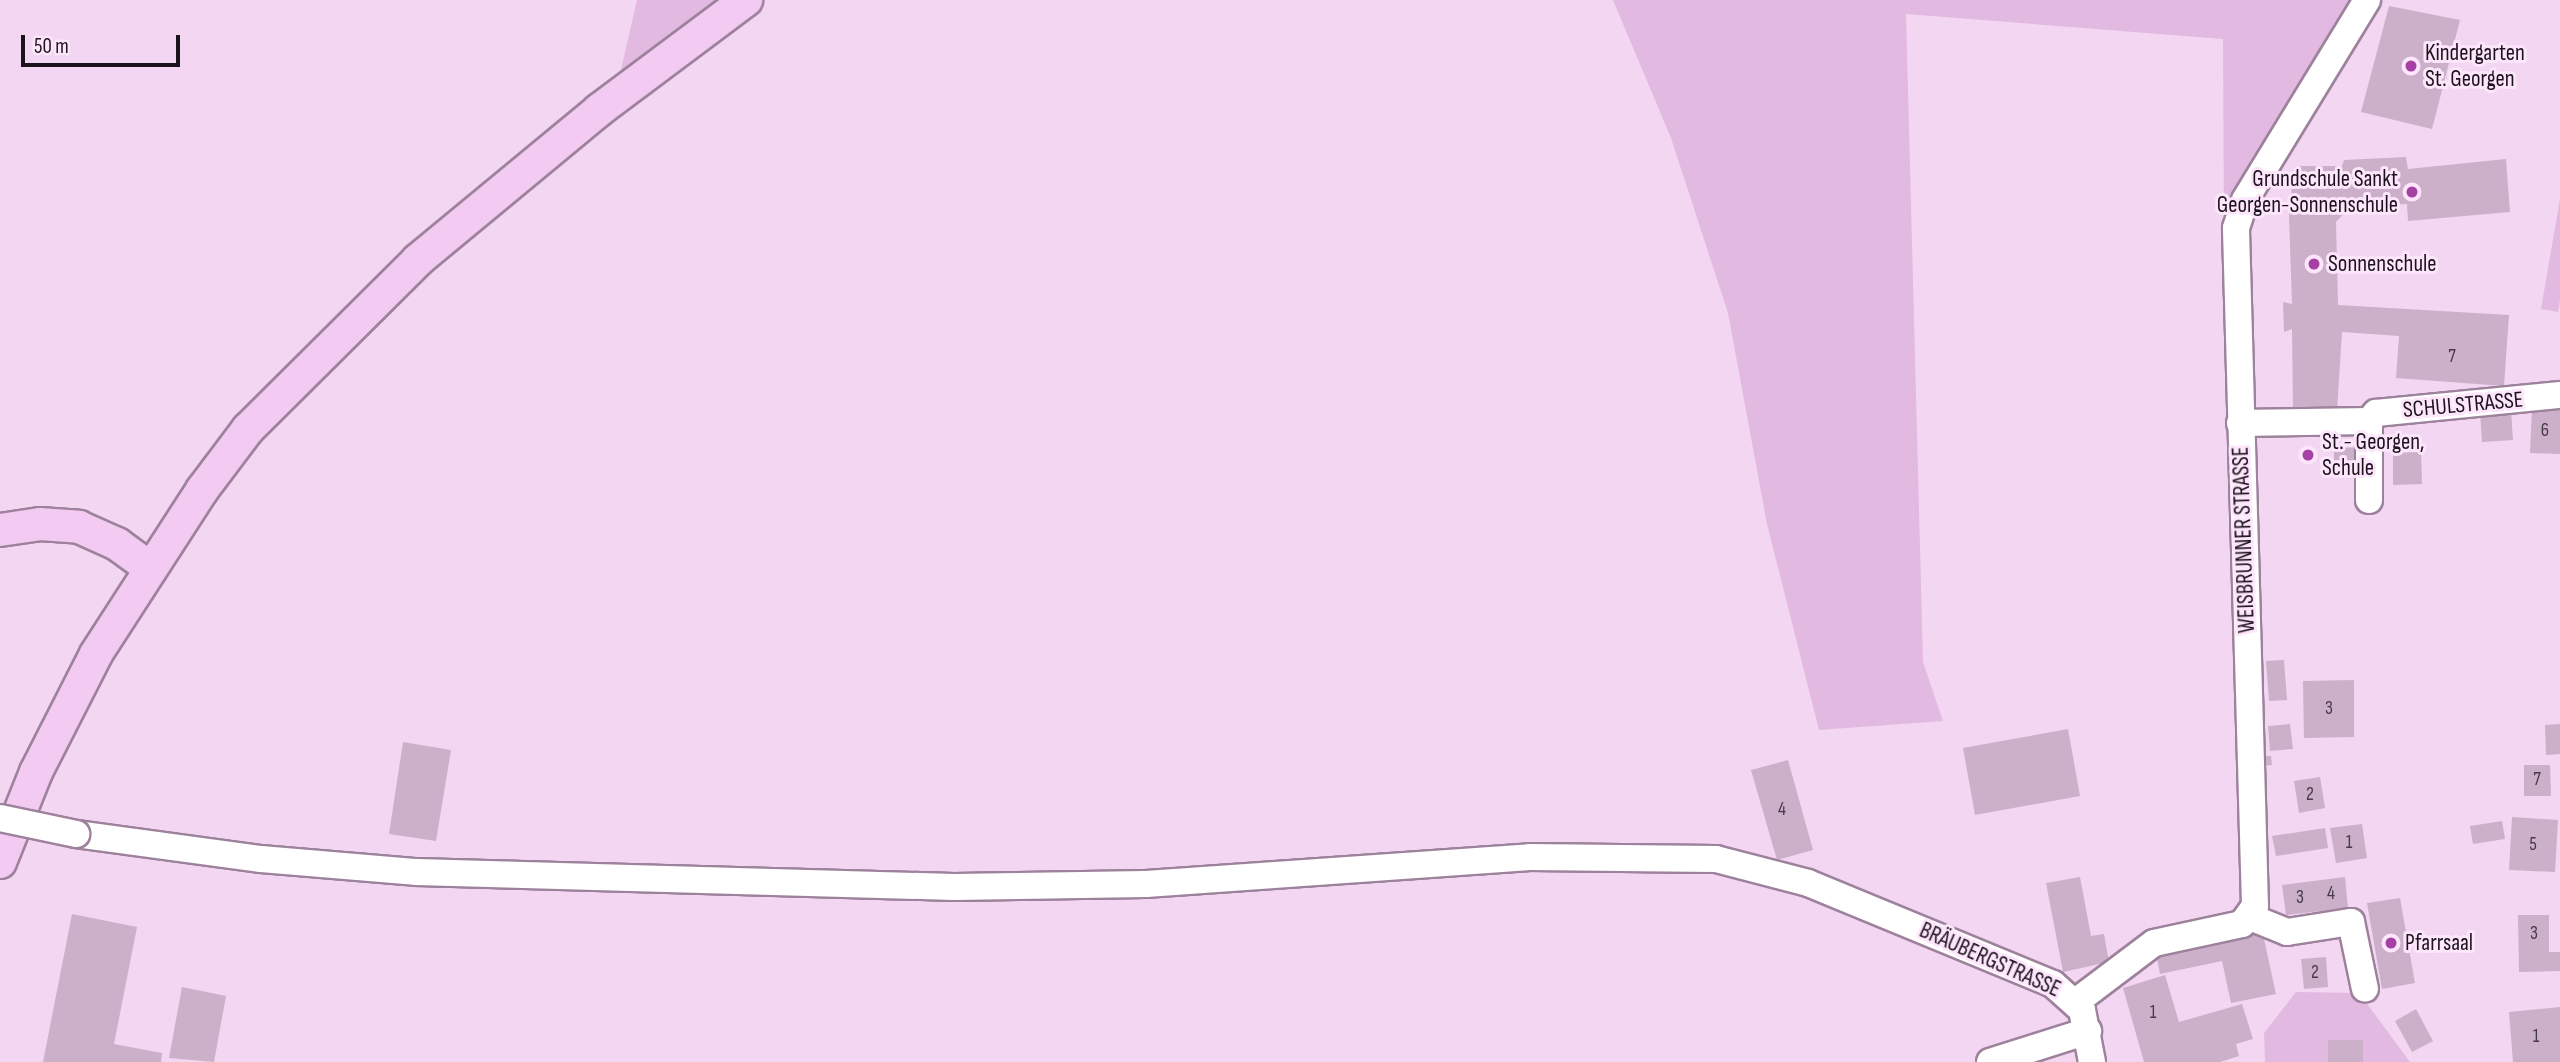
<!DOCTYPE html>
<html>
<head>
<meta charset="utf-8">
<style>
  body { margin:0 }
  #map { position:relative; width:2560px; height:1062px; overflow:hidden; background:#f3d6f2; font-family:"Sofia Sans Condensed",sans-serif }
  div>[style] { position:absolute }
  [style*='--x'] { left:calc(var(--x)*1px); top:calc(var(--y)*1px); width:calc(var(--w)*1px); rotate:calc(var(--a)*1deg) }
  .green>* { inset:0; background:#e2b9e0 }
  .building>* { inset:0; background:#ccb0ca }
  .roads { filter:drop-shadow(2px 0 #9d829c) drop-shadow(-2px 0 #9d829c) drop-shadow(0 2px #9d829c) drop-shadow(0 -2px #9d829c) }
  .minor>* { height:26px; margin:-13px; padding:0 13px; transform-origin:13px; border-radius:13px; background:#fff }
  .major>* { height:32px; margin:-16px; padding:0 16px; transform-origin:16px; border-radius:16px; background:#f3caf2 }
  .bridges { filter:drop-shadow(2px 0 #9d829c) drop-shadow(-2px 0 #9d829c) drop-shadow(0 2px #9d829c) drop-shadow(0 -2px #9d829c) }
  .minor-bridge>* { height:26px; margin:-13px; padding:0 13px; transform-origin:13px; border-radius:13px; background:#fff }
  .dots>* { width:19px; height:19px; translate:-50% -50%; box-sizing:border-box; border:4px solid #fde6fc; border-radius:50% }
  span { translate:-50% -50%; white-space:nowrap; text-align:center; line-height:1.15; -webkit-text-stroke:6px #fde6fc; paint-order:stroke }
  .number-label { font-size:19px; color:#473a47 }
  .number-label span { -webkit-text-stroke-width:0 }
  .poi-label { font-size:23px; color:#1b121b }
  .left { translate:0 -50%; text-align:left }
  .right { translate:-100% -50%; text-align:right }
  .street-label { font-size:23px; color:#1b121b }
  .scale { position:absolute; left:21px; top:35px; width:159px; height:32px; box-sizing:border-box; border:4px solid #1b121b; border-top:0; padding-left:9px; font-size:21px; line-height:24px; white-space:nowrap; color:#1b121b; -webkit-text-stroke:5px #fde6fc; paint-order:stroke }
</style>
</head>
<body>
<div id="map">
  <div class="green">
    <div style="clip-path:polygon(637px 0,716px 0,620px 74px)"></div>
    <div style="clip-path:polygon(1613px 0,2356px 0,2224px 226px,2223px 39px,1906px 14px,1923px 662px,1943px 721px,1819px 730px,1767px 524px,1728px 313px,1671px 138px)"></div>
    <div style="clip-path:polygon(2560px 199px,2560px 300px,2558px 312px,2541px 309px)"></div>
    <div style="clip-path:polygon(2296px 992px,2359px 993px,2410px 1062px,2265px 1062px,2264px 1033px)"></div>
  </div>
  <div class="building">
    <div style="clip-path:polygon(2389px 6px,2460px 20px,2432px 129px,2361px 112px)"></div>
    <div style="clip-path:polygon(2406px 157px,2408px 169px,2506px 159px,2510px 212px,2408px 221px,2407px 204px,2351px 206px,2336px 222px,2338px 305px,2509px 315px,2504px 386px,2396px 378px,2399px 336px,2342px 332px,2337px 410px,2293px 411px,2292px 329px,2284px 332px,2283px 302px,2292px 304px,2289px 217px,2294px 166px,2342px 166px,2344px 160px)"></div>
    <div style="clip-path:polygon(2532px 407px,2560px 409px,2560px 454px,2530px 453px)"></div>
    <div style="clip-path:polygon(2511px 410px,2513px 440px,2482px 442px,2480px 412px)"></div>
    <div style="clip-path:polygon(2369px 447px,2369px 472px,2334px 472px,2334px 448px)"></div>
    <div style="clip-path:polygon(2421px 452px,2422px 484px,2393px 485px,2393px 453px)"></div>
    <div style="clip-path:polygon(2284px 660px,2287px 700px,2269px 701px,2266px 661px)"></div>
    <div style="clip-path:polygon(2354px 680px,2354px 737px,2304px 738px,2303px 681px)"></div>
    <div style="clip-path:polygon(2290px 724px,2293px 749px,2270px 751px,2268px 726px)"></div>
    <div style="clip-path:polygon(2560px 724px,2560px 754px,2546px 755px,2545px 725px)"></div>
    <div style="clip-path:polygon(2068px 729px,2080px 796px,1975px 815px,1963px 748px)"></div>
    <div style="clip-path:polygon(403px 742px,451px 750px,436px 841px,389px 834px)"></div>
    <div style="clip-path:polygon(2262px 756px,2271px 756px,2272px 765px,2262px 766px)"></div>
    <div style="clip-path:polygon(1788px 760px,1813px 850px,1777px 860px,1751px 770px)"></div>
    <div style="clip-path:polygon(2524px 765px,2550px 765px,2551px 796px,2524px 796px)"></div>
    <div style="clip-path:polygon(2320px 777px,2325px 808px,2299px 813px,2294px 781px)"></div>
    <div style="clip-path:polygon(2512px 817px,2558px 820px,2555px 872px,2509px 870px)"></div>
    <div style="clip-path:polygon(2502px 821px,2505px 839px,2473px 844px,2470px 826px)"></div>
    <div style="clip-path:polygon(2362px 824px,2367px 858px,2336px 863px,2330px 828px)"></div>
    <div style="clip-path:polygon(2325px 828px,2328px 848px,2276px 856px,2272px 836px)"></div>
    <div style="clip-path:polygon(2080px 877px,2091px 936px,2104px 934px,2109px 962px,2063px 972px,2046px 883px)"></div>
    <div style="clip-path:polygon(2345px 877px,2348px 908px,2286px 915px,2282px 885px)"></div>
    <div style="clip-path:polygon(2400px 898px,2415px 983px,2382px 989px,2367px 903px)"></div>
    <div style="clip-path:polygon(72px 914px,137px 927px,114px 1044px,162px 1053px,161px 1062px,43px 1062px)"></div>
    <div style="clip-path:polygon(2518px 915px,2549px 915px,2549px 952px,2560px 952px,2560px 971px,2519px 972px)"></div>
    <div style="clip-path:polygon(2262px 930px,2276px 994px,2231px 1003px,2222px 961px,2160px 974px,2156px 953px)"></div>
    <div style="clip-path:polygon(2326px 957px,2328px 987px,2304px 989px,2301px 959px)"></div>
    <div style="clip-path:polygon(2165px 975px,2179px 1022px,2242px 1004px,2253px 1039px,2236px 1044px,2239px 1056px,2220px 1062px,2144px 1062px,2123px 988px)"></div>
    <div style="clip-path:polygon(182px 987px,226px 996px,214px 1062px,169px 1058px)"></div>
    <div style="clip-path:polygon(2560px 1007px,2560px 1062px,2513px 1062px,2509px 1012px)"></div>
    <div style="clip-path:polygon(2416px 1009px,2433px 1041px,2412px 1052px,2395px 1021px)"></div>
    <div style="clip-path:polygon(2328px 1040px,2363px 1040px,2363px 1062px,2328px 1062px)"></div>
  </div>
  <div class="roads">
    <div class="minor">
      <div style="--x:2369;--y:421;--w:79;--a:90"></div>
      <div style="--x:2240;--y:423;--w:129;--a:-0.9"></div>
      <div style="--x:2369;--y:421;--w:11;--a:-49"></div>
      <div style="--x:2376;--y:413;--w:185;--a:-5.6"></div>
      <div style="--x:76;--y:834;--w:187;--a:7.7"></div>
      <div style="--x:261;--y:859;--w:157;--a:4.8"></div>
      <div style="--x:417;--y:872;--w:537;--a:1.6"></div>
      <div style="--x:954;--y:887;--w:192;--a:-0.9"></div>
      <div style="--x:1146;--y:884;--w:385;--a:-4"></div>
      <div style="--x:1530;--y:857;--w:186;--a:0.6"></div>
      <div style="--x:1716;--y:859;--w:95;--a:14.6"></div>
      <div style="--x:1808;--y:883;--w:265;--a:22.4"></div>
      <div style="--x:2053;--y:984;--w:39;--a:42"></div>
      <div style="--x:2082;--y:1010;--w:53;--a:79.1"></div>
      <div style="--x:2250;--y:917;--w:40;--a:22"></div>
      <div style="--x:2287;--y:932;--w:65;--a:-8.9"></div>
      <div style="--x:2351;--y:922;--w:68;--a:78.2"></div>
      <div style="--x:2077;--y:1001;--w:96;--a:-37"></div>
      <div style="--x:2154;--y:943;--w:90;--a:-12.2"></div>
      <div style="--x:2242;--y:924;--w:22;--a:-54"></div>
      <div style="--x:2255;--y:906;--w:678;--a:-91.61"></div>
      <div style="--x:2236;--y:228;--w:29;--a:-72"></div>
      <div style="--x:2245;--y:200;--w:234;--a:-58.6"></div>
      <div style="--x:1990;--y:1062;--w:103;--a:-17.6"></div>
    </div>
    <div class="major">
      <div style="--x:0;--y:530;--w:40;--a:-8.5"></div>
      <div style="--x:40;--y:524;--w:39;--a:4"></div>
      <div style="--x:79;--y:527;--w:42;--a:24.1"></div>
      <div style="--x:117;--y:544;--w:41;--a:36"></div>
      <div style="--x:0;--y:862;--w:97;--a:-68.2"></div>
      <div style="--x:36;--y:772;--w:132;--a:-63"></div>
      <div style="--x:96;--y:654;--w:195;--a:-57.1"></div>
      <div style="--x:202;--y:490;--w:76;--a:-53"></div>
      <div style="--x:248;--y:429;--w:240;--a:-44.8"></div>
      <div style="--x:418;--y:260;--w:235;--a:-39.6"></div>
      <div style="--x:599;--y:110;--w:184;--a:-36.8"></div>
    </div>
  </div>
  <div class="bridges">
    <div class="minor-bridge">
      <div style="--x:0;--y:818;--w:78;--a:11.9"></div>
    </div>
  </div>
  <div class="dots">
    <div style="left:2411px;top:66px;background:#a540a5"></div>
    <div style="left:2412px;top:192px;background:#a540a5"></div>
    <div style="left:2314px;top:264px;background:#a540a5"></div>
    <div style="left:2308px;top:455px;background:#a540a5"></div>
    <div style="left:2391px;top:943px;background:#a540a5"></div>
  </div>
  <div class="number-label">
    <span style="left:2452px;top:357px">7</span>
    <span style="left:2545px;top:431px">6</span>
    <span style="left:2329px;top:709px">3</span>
    <span style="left:2537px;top:780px">7</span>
    <span style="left:2310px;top:795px">2</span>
    <span style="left:1782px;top:810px">4</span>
    <span style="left:2349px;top:843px">1</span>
    <span style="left:2533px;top:845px">5</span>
    <span style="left:2331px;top:894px">4</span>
    <span style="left:2300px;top:898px">3</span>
    <span style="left:2534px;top:934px">3</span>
    <span style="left:2315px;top:973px">2</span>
    <span style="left:2153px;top:1013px">1</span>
    <span style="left:2536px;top:1037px">1</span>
  </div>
  <div class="poi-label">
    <span class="left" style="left:2425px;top:66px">Kindergarten<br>St. Georgen</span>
    <span class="right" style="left:2398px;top:192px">Grundschule Sankt<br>Georgen-Sonnenschule</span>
    <span class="left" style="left:2328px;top:264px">Sonnenschule</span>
    <span class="left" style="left:2322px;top:455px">St.- Georgen,<br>Schule</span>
    <span class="left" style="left:2405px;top:943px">Pfarrsaal</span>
  </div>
  <div class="street-label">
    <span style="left:2463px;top:405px;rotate:-5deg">SCHULSTRASSE</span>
    <span style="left:2244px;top:540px;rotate:-92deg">WEISBRUNNER STRASSE</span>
    <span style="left:1990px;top:960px;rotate:24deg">BRÄUBERGSTRASSE</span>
  </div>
  <div class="scale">50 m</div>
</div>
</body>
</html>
